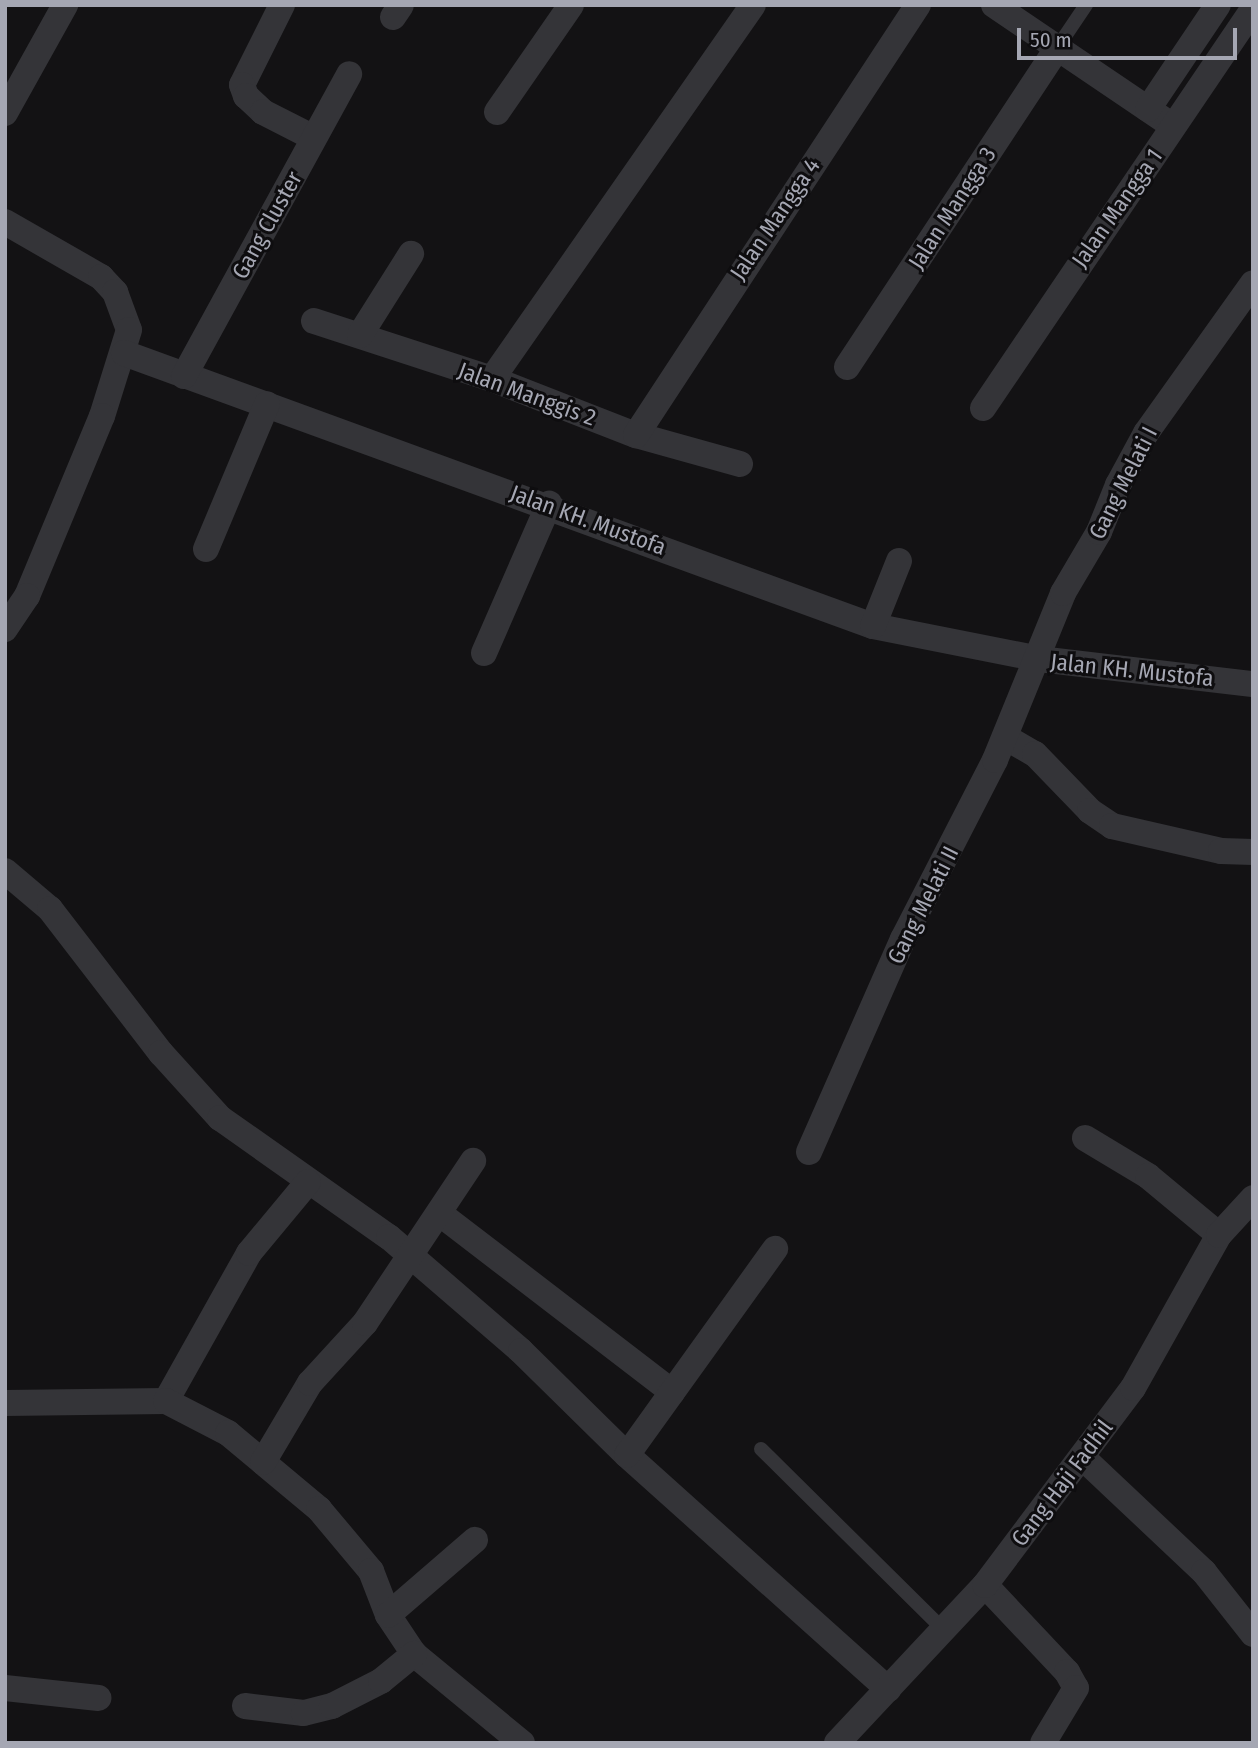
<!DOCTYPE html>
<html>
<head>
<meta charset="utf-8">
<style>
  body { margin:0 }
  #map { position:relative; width:1258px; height:1748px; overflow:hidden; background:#131214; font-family:"Fira Sans Condensed",sans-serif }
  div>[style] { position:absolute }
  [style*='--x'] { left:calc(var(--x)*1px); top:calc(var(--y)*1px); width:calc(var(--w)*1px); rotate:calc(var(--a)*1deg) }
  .lane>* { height:14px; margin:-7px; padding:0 7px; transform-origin:7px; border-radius:7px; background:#343438 }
  .street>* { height:26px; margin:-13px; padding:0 13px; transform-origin:13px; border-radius:13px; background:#343438 }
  span { translate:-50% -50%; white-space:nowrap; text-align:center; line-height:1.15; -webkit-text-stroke:6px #0e0d0f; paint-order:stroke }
  .street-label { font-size:23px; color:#a5a7b3 }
  .frame { position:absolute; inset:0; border:7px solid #a5a7b3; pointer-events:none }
  .scale { position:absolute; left:1017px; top:28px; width:220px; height:32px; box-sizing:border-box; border:4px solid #a5a7b3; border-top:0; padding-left:9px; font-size:21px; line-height:24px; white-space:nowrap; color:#a5a7b3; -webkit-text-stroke:5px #0e0d0f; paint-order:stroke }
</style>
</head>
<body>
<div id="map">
  <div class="lane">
    <div style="--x:1057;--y:48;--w:52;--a:-56"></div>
    <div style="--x:761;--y:1449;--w:257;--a:44.7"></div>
  </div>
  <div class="street">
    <div style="--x:282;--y:5;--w:89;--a:116.6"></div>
    <div style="--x:242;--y:85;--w:12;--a:70"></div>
    <div style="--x:246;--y:96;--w:23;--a:43"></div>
    <div style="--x:263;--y:112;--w:57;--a:27"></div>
    <div style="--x:994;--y:5;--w:216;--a:34.1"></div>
    <div style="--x:393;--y:17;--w:14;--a:-56"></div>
    <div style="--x:1148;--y:109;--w:125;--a:-56.1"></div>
    <div style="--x:497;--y:112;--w:130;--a:-55.3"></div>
    <div style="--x:5;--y:113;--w:124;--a:-60.9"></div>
    <div style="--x:5;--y:222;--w:111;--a:29.8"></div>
    <div style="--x:101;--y:277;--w:21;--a:47"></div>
    <div style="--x:115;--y:292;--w:40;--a:69.8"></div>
    <div style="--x:129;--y:330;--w:90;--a:107.4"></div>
    <div style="--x:102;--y:416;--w:195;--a:112.6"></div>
    <div style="--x:27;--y:596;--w:40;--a:124"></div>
    <div style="--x:314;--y:321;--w:187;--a:18"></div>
    <div style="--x:492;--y:379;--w:155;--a:21.3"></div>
    <div style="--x:636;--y:435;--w:108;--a:15.6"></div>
    <div style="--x:360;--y:335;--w:96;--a:-57.8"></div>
    <div style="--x:124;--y:353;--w:797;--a:20.03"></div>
    <div style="--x:873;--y:626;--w:169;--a:11.2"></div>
    <div style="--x:1039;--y:659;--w:215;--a:6.7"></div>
    <div style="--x:847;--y:367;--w:382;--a:-56.6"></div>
    <div style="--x:184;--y:376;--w:344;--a:-61.3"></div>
    <div style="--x:492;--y:379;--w:456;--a:-55.1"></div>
    <div style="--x:983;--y:408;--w:482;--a:-55.9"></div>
    <div style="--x:636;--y:435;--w:514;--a:-56.74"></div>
    <div style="--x:206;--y:549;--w:157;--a:-67.2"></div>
    <div style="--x:873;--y:626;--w:70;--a:-68.2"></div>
    <div style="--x:484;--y:653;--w:163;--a:-66.4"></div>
    <div style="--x:1005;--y:737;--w:34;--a:30"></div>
    <div style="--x:1035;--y:754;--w:79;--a:46"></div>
    <div style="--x:1090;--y:811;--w:27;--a:34"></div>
    <div style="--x:1112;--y:826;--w:112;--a:12.9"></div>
    <div style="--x:1221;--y:851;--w:32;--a:2"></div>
    <div style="--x:5;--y:871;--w:59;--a:40.2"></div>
    <div style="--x:50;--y:909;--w:182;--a:52.4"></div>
    <div style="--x:161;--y:1053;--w:88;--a:47.8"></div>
    <div style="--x:220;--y:1118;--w:207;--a:35.2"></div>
    <div style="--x:389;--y:1237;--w:174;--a:40.8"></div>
    <div style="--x:521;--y:1351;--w:148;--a:44.5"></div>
    <div style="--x:627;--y:1455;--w:351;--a:41.9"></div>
    <div style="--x:1085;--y:1138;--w:74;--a:31.1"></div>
    <div style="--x:1148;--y:1176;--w:92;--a:39.7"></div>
    <div style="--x:809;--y:1152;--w:233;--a:-66.2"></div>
    <div style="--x:903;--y:939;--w:201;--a:-62.8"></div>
    <div style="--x:995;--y:760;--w:180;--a:-67.8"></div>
    <div style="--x:1063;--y:593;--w:71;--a:-59.5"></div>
    <div style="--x:1099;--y:532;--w:51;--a:-68"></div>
    <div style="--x:1118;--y:485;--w:59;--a:-61.7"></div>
    <div style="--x:1146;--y:433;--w:184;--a:-54.5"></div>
    <div style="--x:439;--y:1213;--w:294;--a:37.5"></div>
    <div style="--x:166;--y:1401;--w:170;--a:-60.7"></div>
    <div style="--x:249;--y:1253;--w:92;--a:-50.3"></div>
    <div style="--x:5;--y:1403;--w:161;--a:-0.7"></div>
    <div style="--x:166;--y:1401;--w:70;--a:27.3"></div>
    <div style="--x:228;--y:1433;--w:119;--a:39.9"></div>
    <div style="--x:319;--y:1509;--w:81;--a:50"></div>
    <div style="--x:371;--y:1571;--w:47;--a:68.9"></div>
    <div style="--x:388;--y:1615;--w:47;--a:56.3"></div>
    <div style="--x:414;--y:1654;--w:140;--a:39.5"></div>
    <div style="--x:627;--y:1455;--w:254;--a:-54.3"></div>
    <div style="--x:1082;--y:1457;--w:168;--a:43.3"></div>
    <div style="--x:1204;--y:1572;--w:79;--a:51.7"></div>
    <div style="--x:263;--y:1462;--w:92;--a:-59.3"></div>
    <div style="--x:310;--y:1383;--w:81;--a:-47.5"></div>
    <div style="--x:365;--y:1323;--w:195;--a:-56.3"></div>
    <div style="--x:985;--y:1585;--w:120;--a:46.7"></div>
    <div style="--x:1067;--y:1672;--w:18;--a:61"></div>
    <div style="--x:1076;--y:1688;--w:64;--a:121"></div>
    <div style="--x:388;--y:1615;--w:115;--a:-40.8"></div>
    <div style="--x:5;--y:1688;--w:94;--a:6.1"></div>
    <div style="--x:245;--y:1706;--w:59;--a:6.8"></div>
    <div style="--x:304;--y:1713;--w:29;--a:-14"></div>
    <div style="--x:332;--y:1706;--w:55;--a:-27"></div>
    <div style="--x:381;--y:1681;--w:43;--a:-39.3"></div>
    <div style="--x:837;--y:1743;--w:216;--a:-46.9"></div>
    <div style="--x:985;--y:1585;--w:246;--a:-53.1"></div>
    <div style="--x:1133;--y:1388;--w:176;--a:-60.7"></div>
    <div style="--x:1219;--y:1235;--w:50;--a:-47.4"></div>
  </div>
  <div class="street-label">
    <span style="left:952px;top:208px;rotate:-57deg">Jalan Mangga 3</span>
    <span style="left:1117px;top:208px;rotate:-55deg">Jalan Mangga 1</span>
    <span style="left:775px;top:219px;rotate:-56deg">Jalan Mangga 4</span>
    <span style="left:267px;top:225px;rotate:-61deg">Gang Cluster</span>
    <span style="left:527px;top:394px;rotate:20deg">Jalan Manggis 2</span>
    <span style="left:1123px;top:483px;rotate:-63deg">Gang Melati I</span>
    <span style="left:588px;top:520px;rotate:20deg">Jalan KH. Mustofa</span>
    <span style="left:1132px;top:670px;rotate:6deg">Jalan KH. Mustofa</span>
    <span style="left:923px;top:905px;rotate:-63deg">Gang Melati II</span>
    <span style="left:1062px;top:1483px;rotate:-53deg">Gang Haji Fadhil</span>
  </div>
  <div class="frame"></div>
  <div class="scale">50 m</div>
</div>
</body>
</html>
